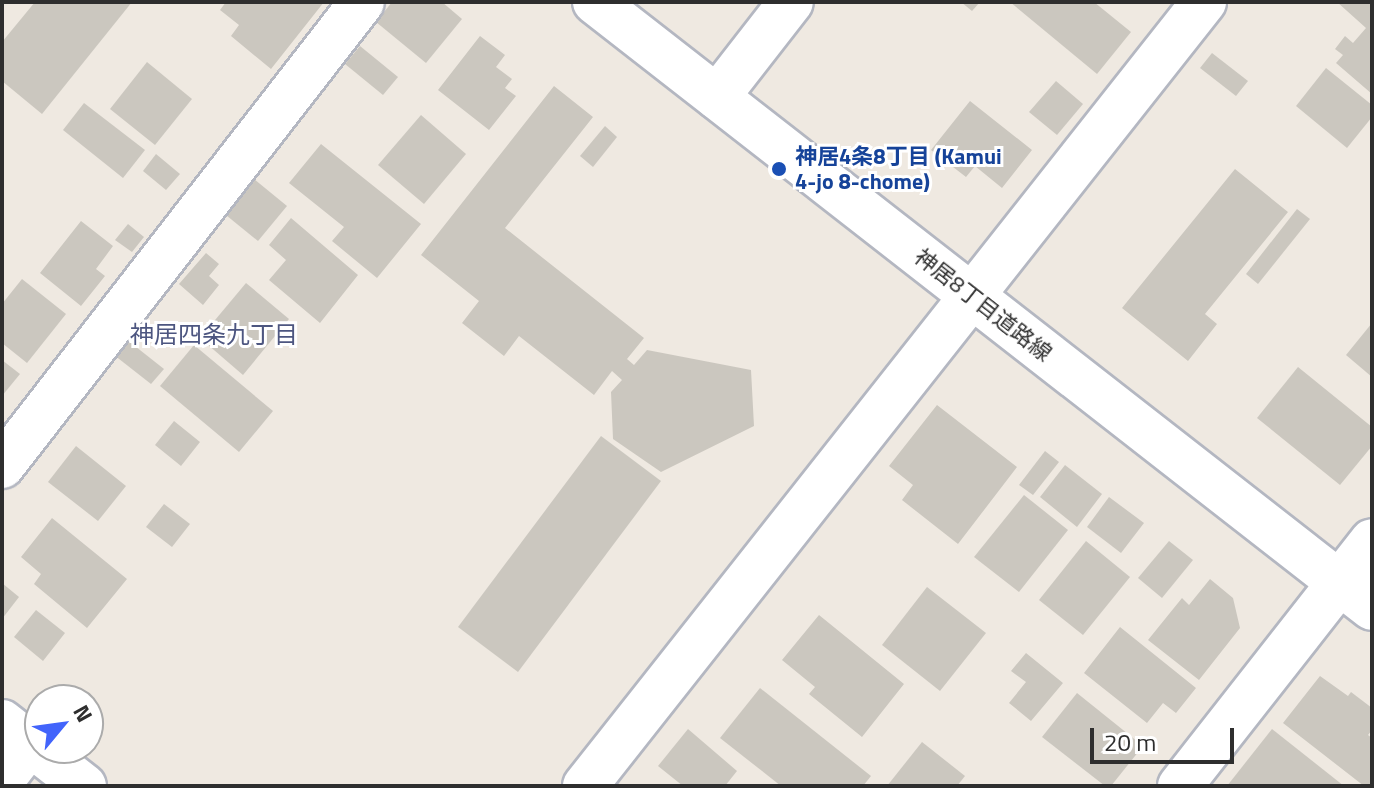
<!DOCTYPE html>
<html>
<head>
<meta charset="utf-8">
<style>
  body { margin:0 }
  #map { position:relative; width:1374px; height:788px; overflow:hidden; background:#efe9e1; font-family:"Titillium Web","Noto Sans JP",sans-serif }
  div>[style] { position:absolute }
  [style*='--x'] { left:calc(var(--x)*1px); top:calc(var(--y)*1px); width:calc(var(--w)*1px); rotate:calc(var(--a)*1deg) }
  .building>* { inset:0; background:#cbc7bf }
  .roads { filter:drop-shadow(2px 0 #b4b7c1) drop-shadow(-2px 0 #b4b7c1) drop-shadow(0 2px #b4b7c1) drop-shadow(0 -2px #b4b7c1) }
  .minor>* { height:44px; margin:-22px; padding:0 22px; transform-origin:22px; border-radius:22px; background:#fff }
  .dots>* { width:22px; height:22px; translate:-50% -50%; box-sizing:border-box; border:4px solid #fff; border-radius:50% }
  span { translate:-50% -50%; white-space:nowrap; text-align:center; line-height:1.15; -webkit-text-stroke:6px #fff; paint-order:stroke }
  .transit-label { font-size:22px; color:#164399; font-weight:700 }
  .left { translate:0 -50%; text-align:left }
  .street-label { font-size:22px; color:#2e2e2e }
  .neighbourhood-label { font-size:24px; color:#4d5680 }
  .frame { position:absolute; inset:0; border:4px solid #2e2e2e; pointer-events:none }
  .north { position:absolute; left:24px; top:684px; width:80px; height:80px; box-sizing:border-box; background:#fff; border:2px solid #ababab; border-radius:50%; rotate:61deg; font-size:22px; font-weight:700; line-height:32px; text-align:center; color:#2e2e2e }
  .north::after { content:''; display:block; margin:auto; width:28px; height:36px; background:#4264fb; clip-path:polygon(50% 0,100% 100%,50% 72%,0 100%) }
  .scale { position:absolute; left:1090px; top:728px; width:144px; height:36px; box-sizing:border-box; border:4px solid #2e2e2e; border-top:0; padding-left:10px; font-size:24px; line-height:28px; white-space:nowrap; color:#2e2e2e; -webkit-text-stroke:6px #fff; paint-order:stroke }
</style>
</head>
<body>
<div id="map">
  <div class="building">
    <div style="clip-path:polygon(35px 2px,132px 2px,42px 114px,2px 81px,2px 42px)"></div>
    <div style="clip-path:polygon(226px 2px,324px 2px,271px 69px,231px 36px,239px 25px,220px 10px)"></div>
    <div style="clip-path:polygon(392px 2px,442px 2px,462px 19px,426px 63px,376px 22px)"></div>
    <div style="clip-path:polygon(961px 2px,980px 2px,972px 11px)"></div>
    <div style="clip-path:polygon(1010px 2px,1094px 2px,1131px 32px,1097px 74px)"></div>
    <div style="clip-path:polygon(1337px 2px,1372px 2px,1372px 94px,1336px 63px,1343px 55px,1335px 49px,1345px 36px,1353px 43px,1366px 28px)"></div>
    <div style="clip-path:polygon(480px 36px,505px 55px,496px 67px,512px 79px,505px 88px,516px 96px,489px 130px,438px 90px)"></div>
    <div style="clip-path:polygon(360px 46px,398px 77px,383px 95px,345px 64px)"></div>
    <div style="clip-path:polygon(1212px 53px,1248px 81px,1236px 96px,1200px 68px)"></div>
    <div style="clip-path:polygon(147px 62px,192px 99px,155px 145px,110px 109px)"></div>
    <div style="clip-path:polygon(1326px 68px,1372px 105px,1372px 117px,1347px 148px,1296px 106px)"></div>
    <div style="clip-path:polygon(1056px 81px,1083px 104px,1057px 135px,1029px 112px)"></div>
    <div style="clip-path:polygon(554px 86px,593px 117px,505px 228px,644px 338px,627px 359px,634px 365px,647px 350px,751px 370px,754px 426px,661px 472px,613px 439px,611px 392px,622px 380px,612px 371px,594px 395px,519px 336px,504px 356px,462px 323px,479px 301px,421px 255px)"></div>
    <div style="clip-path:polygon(970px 101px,1032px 150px,1002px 188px,975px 166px,966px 177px,931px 150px)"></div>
    <div style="clip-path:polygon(84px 103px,145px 150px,123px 178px,63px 130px)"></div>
    <div style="clip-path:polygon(421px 115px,466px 154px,424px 204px,378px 165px)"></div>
    <div style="clip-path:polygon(605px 126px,617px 137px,593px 167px,580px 156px)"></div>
    <div style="clip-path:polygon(321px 144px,421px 224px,377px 278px,332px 241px,344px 227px,289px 183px)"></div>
    <div style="clip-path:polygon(156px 154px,180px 174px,166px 190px,143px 171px)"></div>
    <div style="clip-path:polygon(1235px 169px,1288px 212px,1205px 314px,1217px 324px,1188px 361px,1122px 308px)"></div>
    <div style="clip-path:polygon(249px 175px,287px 206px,258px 241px,221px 211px)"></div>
    <div style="clip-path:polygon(1297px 209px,1310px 219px,1258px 284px,1246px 274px)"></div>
    <div style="clip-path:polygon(291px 218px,358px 275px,320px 323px,269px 280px,286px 260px,269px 245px)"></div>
    <div style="clip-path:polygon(81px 221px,113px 246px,96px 269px,105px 276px,81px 306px,40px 273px)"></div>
    <div style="clip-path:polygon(128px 224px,144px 237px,132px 252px,115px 240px)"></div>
    <div style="clip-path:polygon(206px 253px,219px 264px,209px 276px,219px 285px,203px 305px,179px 284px)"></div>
    <div style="clip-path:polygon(22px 279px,66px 314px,27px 363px,2px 343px,2px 304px)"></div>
    <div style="clip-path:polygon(246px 283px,289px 319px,243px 375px,200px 338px)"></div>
    <div style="clip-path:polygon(1372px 323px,1372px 377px,1346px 355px)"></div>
    <div style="clip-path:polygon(126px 339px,164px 369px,151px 384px,114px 355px)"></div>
    <div style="clip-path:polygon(194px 345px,273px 411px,239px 452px,160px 386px)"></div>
    <div style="clip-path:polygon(2px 360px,20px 374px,2px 396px)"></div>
    <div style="clip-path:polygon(1298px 367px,1372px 427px,1372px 446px,1340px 485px,1257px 418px)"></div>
    <div style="clip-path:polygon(937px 405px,1017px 467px,958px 544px,902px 500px,913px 485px,889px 466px)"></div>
    <div style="clip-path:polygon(174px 421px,200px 442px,181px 466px,155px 445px)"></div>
    <div style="clip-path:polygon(601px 436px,661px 481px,518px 672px,458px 627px)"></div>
    <div style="clip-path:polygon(76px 446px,126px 486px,98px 521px,48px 482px)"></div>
    <div style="clip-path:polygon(1045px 451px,1059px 462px,1033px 495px,1019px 485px)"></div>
    <div style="clip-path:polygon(1065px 465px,1102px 494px,1077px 527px,1040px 497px)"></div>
    <div style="clip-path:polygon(1024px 495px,1068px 530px,1019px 592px,974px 557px)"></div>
    <div style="clip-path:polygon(1109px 497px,1144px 523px,1121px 553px,1087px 527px)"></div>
    <div style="clip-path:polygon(164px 504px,190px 524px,172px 547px,146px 527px)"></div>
    <div style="clip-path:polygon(52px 518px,127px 579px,87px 628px,34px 584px,41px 574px,21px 557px)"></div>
    <div style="clip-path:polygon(1086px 541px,1130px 577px,1083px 635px,1039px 600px)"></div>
    <div style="clip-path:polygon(1169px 541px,1193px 560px,1162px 598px,1138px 578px)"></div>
    <div style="clip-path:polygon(1210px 579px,1233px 598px,1240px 628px,1199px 680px,1148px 640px,1182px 598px,1189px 605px)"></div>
    <div style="clip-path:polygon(2px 583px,19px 597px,2px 619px)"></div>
    <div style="clip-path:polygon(927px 587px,986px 633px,940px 691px,882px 645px)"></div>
    <div style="clip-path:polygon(36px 610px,65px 633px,43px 661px,14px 637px)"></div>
    <div style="clip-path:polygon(819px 615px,904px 684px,862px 737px,809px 694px,815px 687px,782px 660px)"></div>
    <div style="clip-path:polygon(1120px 627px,1196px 688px,1176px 713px,1163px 703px,1147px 723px,1084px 673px)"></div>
    <div style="clip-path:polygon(1026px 653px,1063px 683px,1031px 721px,1009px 703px,1026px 682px,1011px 671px)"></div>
    <div style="clip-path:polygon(1320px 676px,1348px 696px,1351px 692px,1372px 708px,1372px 730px,1368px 735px,1372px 738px,1372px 786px,1364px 786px,1283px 723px)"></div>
    <div style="clip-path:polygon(760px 688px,871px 776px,863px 786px,781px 786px,720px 738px)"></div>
    <div style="clip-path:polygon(1077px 693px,1143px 746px,1111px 786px,1105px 786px,1042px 737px)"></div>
    <div style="clip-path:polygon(688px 729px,737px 771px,725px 786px,683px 786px,658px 766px)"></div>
    <div style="clip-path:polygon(1272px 729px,1344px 786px,1227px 786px)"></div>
    <div style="clip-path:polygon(922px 742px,965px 776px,957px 786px,887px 786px)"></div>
  </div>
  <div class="roads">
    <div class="minor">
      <div style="--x:595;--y:2;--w:985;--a:37.95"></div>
      <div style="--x:717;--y:97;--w:120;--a:-52.1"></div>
      <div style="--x:2;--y:466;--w:587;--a:-52.19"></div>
      <div style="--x:2;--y:722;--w:104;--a:38"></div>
      <div style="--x:2;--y:780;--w:46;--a:-52.1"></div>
      <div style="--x:585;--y:786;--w:999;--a:-51.71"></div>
      <div style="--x:1180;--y:786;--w:311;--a:-51.9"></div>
    </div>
  </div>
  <div class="dots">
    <div style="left:779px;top:169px;background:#1a4fb4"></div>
  </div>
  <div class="transit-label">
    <span class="left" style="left:795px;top:169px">神居4条8丁目 (Kamui<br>4-jo 8-chome)</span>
  </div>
  <div class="street-label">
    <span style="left:983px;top:305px;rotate:38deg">神居8丁目道路線</span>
  </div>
  <div class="neighbourhood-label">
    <span style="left:214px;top:335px">神居四条九丁目</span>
  </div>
  <div class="frame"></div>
  <div class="north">N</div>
  <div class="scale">20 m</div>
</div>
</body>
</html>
